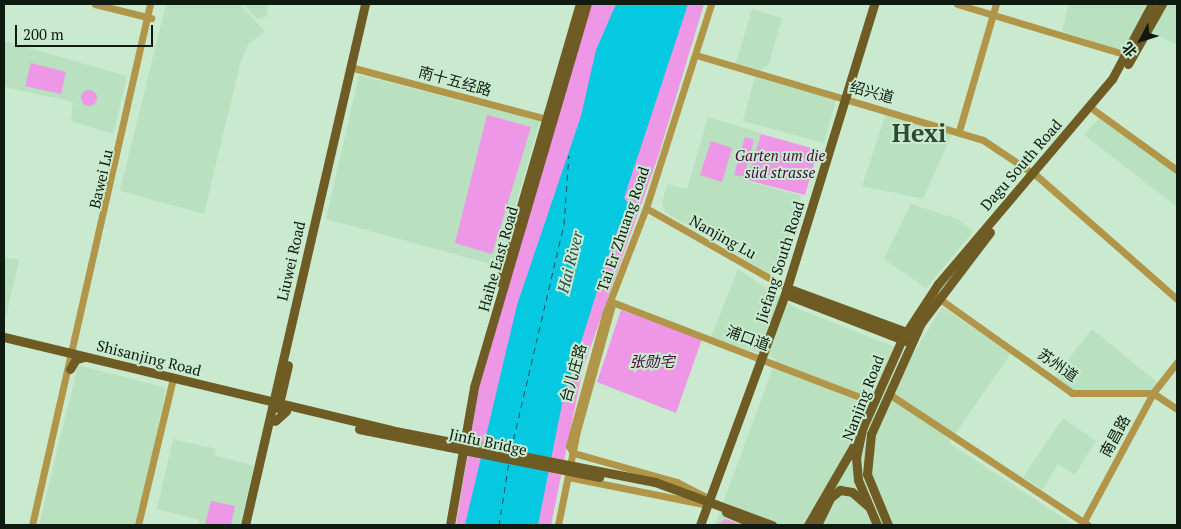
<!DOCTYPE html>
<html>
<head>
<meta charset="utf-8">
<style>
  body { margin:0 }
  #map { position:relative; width:1181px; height:529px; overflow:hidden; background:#c9eace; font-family:"PT Serif","Noto Sans SC",serif }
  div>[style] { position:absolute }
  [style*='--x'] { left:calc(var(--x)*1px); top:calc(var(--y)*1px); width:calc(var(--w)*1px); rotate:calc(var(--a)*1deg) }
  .built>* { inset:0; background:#b9e1bf }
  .green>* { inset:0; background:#ed97e6 }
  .round { border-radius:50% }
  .water>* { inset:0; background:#04c9e1 }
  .ferry>* { height:1px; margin-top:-0.5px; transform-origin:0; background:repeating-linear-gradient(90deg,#2a4a50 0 6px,transparent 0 11px) }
  .minor>* { height:7px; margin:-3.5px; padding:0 3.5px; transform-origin:3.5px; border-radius:3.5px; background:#b19649 }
  .major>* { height:9px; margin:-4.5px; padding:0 4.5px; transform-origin:4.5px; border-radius:4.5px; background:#6f5c25 }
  span { translate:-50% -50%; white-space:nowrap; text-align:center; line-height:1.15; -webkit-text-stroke:4px #c9eace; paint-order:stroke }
  .street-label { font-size:15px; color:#0f1b11 }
  .park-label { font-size:15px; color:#480945; font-style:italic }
  .water-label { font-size:16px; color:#2a4a50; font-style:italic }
  .town-label { font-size:25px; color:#2c4932; font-weight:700 }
  .frame { position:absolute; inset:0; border:5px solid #0f1b11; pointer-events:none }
  .north { position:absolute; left:1116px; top:15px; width:50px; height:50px; -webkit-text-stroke:4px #c9eace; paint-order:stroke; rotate:230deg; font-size:14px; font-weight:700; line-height:20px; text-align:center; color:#0f1b11 }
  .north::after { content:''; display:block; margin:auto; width:18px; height:22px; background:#0f1b11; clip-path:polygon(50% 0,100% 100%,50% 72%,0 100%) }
  .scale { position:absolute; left:15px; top:25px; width:138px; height:22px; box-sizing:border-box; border:2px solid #0f1b11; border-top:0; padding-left:6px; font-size:15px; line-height:18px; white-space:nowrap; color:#0f1b11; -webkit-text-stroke:4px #c9eace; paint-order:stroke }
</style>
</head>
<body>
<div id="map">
  <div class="built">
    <div style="clip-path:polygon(166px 4px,240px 4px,265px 32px,249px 43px,240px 64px,204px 214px,120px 191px)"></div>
    <div style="clip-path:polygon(243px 4px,269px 4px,266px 17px,257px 19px)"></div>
    <div style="clip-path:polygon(1069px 4px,1177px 4px,1177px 45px,1150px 31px,1137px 56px,1062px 31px)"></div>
    <div style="clip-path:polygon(752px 9px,782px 18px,769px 64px,760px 70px,736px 63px)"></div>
    <div style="clip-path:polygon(4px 41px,127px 76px,113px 134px,71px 121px,73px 102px,4px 87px)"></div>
    <div style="clip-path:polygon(359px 75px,540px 121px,498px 266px,326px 219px)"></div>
    <div style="clip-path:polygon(755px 77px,836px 100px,824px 143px,743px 121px)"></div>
    <div style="clip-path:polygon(886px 113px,952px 134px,923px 199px,862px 186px)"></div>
    <div style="clip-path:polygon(708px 117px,761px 133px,747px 181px,802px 196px,779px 271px,770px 274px,665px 212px,662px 203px,667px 184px,687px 189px)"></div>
    <div style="clip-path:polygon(1100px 117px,1177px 173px,1177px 207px,1084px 135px)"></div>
    <div style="clip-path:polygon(911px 204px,958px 219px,973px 232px,926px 288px,884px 259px)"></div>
    <div style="clip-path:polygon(4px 257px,19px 260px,4px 324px)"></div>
    <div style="clip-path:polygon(738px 269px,796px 308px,913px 354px,942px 307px,1011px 353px,949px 443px,1074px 525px,715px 525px,776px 359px,711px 337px)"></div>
    <div style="clip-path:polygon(1092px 329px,1158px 383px,1152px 391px,1074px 390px,1055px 376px)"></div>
    <div style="clip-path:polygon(78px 365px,166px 388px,138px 525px,39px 525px)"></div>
    <div style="clip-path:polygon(1063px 418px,1096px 441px,1075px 475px,1058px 464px,1042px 490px,1023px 477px)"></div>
    <div style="clip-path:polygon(173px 439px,216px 449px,214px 455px,254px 466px,240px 525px,198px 525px,199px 520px,157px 509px)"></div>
  </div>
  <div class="green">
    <div style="clip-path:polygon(591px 4px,704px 4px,658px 157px,583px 368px,551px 525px,456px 525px,479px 387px)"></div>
    <div style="clip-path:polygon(31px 63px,66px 72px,61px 94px,25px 86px)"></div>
    <div class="round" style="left:81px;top:90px;width:16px;height:16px"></div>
    <div style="clip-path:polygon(487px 115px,531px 127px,492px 254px,455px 243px)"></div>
    <div style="clip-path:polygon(761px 134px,818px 150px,805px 195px,747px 180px)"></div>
    <div style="clip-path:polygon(745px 137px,754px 140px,744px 177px,734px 175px)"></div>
    <div style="clip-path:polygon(711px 141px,732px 148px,722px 182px,700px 175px)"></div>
    <div style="clip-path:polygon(621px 310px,702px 339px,676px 413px,597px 382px)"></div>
    <div style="clip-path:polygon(211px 501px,235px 506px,231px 525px,205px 525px)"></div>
    <div style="clip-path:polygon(726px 519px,742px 525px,716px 525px)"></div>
  </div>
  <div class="water">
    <div style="clip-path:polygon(616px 4px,688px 4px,624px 198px,634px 211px,631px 218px,624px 215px,612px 244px,563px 399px,538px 525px,465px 525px,517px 305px,581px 116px,596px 50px)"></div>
  </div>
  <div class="ferry">
    <div style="--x:511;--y:450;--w:232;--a:-76.8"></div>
    <div style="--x:564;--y:224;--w:69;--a:-85.9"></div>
    <div style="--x:499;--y:525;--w:64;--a:-81"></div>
  </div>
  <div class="minor">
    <div style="--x:95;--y:4;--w:58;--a:14"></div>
    <div style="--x:957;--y:4;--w:181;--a:16.7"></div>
    <div style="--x:696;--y:55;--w:299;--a:16.5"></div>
    <div style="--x:983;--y:140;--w:65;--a:33.7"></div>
    <div style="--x:1037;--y:176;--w:186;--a:41.3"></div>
    <div style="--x:350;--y:67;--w:207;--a:14.8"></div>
    <div style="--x:1094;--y:110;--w:102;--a:35.9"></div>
    <div style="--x:959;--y:131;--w:132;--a:-73.8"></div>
    <div style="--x:646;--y:208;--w:162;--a:29.6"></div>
    <div style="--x:937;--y:297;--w:166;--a:35.4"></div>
    <div style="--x:1072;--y:393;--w:81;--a:0"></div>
    <div style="--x:1153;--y:393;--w:29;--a:34"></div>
    <div style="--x:612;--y:302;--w:280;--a:21"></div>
    <div style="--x:889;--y:394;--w:238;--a:33.4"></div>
    <div style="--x:568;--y:477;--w:143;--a:11.3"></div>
    <div style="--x:710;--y:499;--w:37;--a:-153"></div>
    <div style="--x:677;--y:482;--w:108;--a:-164.4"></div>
    <div style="--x:573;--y:453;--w:8;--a:-120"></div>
    <div style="--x:569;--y:446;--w:137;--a:-74.7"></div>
    <div style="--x:605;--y:314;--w:114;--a:-68.9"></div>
    <div style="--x:646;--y:208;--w:214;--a:-72.3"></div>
    <div style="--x:32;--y:525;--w:534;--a:-77.24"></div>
    <div style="--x:138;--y:525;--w:151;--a:-76.6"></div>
    <div style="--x:558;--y:525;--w:96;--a:-78.6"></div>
    <div style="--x:577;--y:431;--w:131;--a:-74.5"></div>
    <div style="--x:1082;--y:525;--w:150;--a:-61.7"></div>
    <div style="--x:1153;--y:393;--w:39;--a:-52"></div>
  </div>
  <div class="major">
    <div style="--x:1128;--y:64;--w:69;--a:-60.5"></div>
    <div style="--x:499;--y:282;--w:290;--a:-73.8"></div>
    <div style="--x:787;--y:288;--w:130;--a:20.2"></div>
    <div style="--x:785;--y:294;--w:130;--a:21.2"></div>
    <div style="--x:4;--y:337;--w:397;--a:13.5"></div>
    <div style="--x:390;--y:430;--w:270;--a:11.1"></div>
    <div style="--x:655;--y:482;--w:125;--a:20.2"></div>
    <div style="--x:70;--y:369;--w:12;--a:-59"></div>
    <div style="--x:76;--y:359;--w:9;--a:-13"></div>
    <div style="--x:278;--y:408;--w:44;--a:-76.9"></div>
    <div style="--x:275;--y:421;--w:15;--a:-42"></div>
    <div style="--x:359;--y:429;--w:245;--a:11.3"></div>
    <div style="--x:726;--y:512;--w:33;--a:23"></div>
    <div style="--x:245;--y:525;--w:535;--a:-77.03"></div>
    <div style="--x:450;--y:525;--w:140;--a:-80.1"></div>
    <div style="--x:474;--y:387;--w:399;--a:-73.6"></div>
    <div style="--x:700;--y:525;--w:246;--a:-69.8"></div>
    <div style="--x:785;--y:294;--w:303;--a:-72.9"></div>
    <div style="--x:808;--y:525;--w:98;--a:-60"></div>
    <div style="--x:817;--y:525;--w:30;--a:-64"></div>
    <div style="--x:830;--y:498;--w:13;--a:-39"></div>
    <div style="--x:840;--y:490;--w:12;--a:9"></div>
    <div style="--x:852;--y:492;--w:21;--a:41"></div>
    <div style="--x:877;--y:525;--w:49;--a:-112.9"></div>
    <div style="--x:858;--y:480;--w:22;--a:-95"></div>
    <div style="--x:856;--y:458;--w:30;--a:-78"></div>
    <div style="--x:862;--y:429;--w:98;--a:-66"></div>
    <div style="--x:902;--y:339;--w:66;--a:-56.8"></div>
    <div style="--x:938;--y:284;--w:269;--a:-49.7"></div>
    <div style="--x:1112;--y:79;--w:85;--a:-61.9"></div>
    <div style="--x:888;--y:525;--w:55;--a:-112.4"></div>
    <div style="--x:867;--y:474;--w:40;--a:-84.3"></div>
    <div style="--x:871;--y:434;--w:122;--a:-65.8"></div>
    <div style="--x:921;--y:323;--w:114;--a:-52.8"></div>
  </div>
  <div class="street-label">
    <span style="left:455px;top:81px;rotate:15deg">南十五经路</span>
    <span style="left:872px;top:92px;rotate:15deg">绍兴道</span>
    <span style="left:1021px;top:165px;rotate:-49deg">Dagu South Road</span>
    <span style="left:101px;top:179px;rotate:-77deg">Bawei Lu</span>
    <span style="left:623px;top:229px;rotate:-71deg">Tai Er Zhuang Road</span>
    <span style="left:723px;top:237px;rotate:29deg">Nanjing Lu</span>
    <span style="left:498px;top:259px;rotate:-74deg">Haihe East Road</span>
    <span style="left:291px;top:261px;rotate:-77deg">Liuwei Road</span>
    <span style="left:780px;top:262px;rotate:-72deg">Jiefang South Road</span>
    <span style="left:748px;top:338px;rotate:20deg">浦口道</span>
    <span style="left:149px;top:358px;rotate:14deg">Shisanjing Road</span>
    <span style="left:1058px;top:365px;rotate:35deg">苏州道</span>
    <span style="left:573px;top:373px;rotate:-74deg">台儿庄路</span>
    <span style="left:863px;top:398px;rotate:-69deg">Nanjing Road</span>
    <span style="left:1115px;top:436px;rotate:-61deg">南昌路</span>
    <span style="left:488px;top:442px;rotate:12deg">Jinfu Bridge</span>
  </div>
  <div class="park-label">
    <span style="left:780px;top:164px">Garten um die<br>süd strasse</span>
    <span style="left:652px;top:362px">张勋宅</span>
  </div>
  <div class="water-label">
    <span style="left:570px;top:262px;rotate:-76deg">Hai River</span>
  </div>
  <div class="town-label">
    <span style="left:919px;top:133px">Hexi</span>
  </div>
  <div class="frame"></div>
  <div class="north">北</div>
  <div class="scale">200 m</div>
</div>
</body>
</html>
